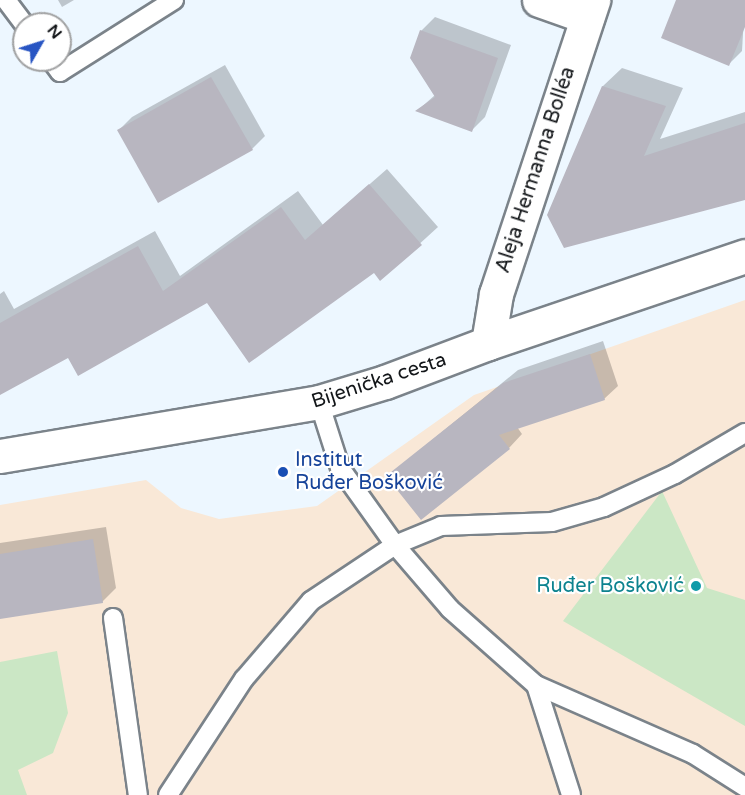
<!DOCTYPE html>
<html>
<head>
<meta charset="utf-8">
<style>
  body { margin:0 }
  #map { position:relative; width:745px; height:795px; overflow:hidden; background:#edf7ff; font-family:"Varela Round",sans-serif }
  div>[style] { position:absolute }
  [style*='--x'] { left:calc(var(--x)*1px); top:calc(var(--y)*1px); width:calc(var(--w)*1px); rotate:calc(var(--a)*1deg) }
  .commercial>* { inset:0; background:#f9e8d7 }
  .green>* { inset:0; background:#cbe7c5 }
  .shadow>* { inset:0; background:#0003 }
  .building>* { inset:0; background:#b8b6c0 }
  .roads { filter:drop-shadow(2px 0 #7b838a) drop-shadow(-2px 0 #7b838a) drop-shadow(0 2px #7b838a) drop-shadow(0 -2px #7b838a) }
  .service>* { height:18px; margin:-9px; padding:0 9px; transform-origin:9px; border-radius:9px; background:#fff }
  .minor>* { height:33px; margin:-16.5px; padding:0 16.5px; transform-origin:16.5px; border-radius:16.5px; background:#fff }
  .secondary>* { height:33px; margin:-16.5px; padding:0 16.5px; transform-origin:16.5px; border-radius:16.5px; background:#fff }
  .dots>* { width:16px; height:16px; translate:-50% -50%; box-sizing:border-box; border:3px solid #fff; border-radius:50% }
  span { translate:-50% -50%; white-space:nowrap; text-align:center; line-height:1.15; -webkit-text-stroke:4.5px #fff; paint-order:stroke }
  .street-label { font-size:20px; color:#131619 }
  .transit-label { font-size:20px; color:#164399 }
  .left { translate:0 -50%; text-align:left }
  .culture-label { font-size:20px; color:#0d838f }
  .right { translate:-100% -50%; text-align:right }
  .north { position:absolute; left:12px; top:12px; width:60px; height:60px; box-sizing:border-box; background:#fff; border:2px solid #a1a2a3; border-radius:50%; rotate:51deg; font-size:16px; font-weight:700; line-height:24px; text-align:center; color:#131619 }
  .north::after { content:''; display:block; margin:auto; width:21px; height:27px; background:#2855c3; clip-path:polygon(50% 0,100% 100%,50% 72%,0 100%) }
</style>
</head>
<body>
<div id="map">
  <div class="commercial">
    <div style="clip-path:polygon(745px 300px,745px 795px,0 795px,0 505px,146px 480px,181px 508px,219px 519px,317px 506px,474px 395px)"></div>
  </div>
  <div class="green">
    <div style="clip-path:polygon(662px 491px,707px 588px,745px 600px,745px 726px,563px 621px)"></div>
    <div style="clip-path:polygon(57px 651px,68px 713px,53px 753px,18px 770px,27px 795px,0 795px,0 662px)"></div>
  </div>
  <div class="shadow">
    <div style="clip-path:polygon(58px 0,74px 0,62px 7px)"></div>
    <div style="clip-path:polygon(678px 0,745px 0,742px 51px,729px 64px)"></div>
    <div style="clip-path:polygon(435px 17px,511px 45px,485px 117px,472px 130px,417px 111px,435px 95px,421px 31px)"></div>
    <div style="clip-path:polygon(225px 65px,265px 136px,252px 149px,119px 130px,132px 117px)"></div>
    <div style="clip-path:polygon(622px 68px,683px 88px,660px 139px,745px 112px,745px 198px,549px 215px,603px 86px)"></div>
    <div style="clip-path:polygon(387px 169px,438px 227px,381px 279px,374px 271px,207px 301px,68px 356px,0 394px,0 294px,4px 291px,14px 309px,155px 231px,180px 276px,298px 191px,323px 225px)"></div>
    <div style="clip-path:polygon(603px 341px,618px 386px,604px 399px,517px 427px,522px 434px,509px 448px,421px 518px,388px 476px,518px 370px)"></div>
    <div style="clip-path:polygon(106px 527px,116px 588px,102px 602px,0 617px,0 543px)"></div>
  </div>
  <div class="building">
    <div style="clip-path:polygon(676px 0,745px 0,745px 27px,729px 66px,661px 38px)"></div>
    <div style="clip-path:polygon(420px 30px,498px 58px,472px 132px,415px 111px,435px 97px,410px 58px)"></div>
    <div style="clip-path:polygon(211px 77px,253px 150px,158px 203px,117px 130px)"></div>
    <div style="clip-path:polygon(602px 86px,666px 106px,644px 156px,745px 123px,745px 200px,564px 248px,547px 215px)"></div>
    <div style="clip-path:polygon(369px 184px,422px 245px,380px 281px,374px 273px,249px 363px,207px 303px,78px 376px,68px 358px,0 395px,0 323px,138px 246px,163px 291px,281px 207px,305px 240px)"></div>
    <div style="clip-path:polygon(590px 354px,605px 400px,499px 435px,510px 449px,421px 520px,386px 476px,503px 383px)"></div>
    <div style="clip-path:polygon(93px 539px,103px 603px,0 619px,0 554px)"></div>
  </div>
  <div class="roads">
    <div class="service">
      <div style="--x:6;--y:0;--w:30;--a:53"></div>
      <div style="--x:51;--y:60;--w:15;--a:53"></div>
      <div style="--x:60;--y:72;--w:135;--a:-32.3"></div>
      <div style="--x:319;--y:402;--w:69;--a:72.3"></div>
      <div style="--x:340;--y:468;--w:95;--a:54.5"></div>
      <div style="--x:395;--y:545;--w:84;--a:49.3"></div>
      <div style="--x:450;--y:609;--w:115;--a:41.5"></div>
      <div style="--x:536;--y:685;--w:115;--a:72.3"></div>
      <div style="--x:113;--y:618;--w:179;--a:82"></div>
      <div style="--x:536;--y:685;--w:171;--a:23.7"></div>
      <div style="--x:693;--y:754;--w:62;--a:32.4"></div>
      <div style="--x:168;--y:795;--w:139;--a:-56.8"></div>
      <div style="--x:244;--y:679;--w:103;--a:-49.3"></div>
      <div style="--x:311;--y:601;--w:101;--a:-33.7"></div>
      <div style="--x:395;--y:545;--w:50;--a:-22.4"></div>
      <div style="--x:441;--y:526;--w:111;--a:-2.1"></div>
      <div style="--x:552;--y:522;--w:54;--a:-16.1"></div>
      <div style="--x:604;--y:507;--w:78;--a:-24.9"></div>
      <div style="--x:675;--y:474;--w:81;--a:-30.4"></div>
    </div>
    <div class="minor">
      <div style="--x:539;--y:0;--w:51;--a:19.5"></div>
      <div style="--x:488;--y:343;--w:271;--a:-18.7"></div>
    </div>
    <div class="secondary">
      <div style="--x:0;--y:456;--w:324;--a:-9.6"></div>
      <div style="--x:319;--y:402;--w:69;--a:-16.9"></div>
      <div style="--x:385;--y:382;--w:110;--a:-20.7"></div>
      <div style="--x:488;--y:343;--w:50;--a:-80.7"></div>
      <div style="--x:496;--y:294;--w:310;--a:-71.7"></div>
    </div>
  </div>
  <div class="dots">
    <div style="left:283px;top:472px;background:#1a4fb4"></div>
    <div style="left:696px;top:586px;background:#0f9aa8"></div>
  </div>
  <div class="street-label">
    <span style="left:536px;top:170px;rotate:-72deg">Aleja Hermanna Bolléa</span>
    <span style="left:379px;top:381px;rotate:-18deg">Bijenička cesta</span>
  </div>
  <div class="transit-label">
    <span class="left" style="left:295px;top:472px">Institut<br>Ruđer Bošković</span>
  </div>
  <div class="culture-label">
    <span class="right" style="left:684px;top:586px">Ruđer Bošković</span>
  </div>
  <div class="north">N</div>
</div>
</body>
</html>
